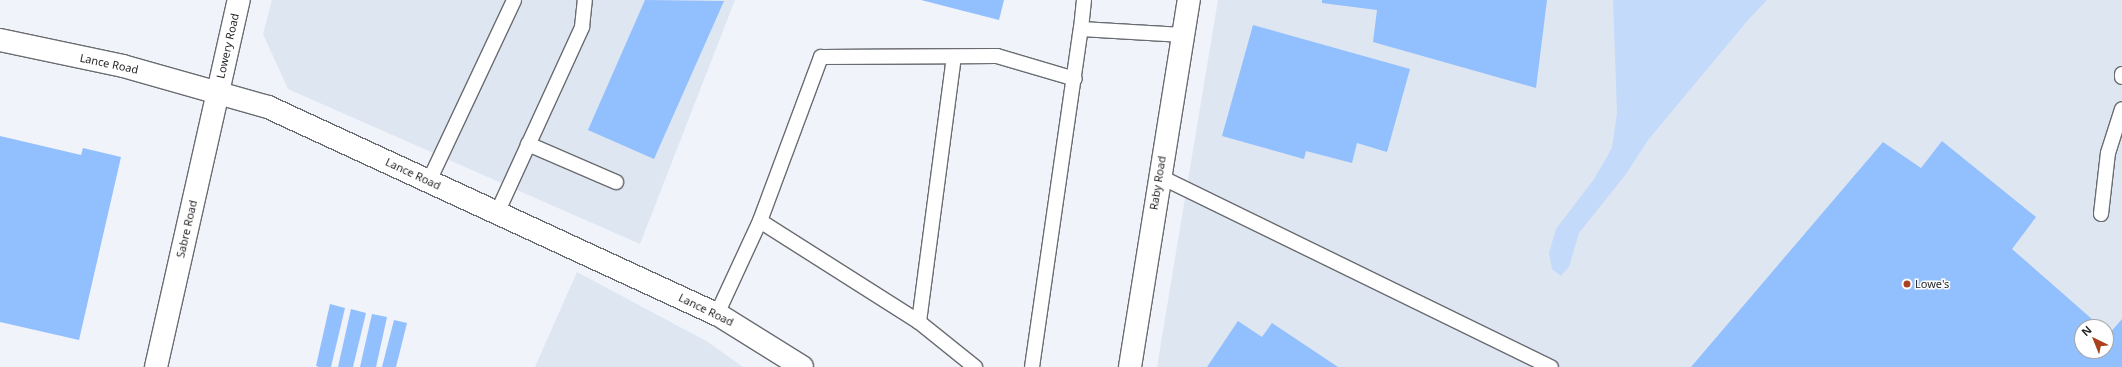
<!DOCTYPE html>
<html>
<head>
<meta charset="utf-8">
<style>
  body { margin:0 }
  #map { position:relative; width:2122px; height:367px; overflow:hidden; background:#f0f3f9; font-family:"Noto Sans",sans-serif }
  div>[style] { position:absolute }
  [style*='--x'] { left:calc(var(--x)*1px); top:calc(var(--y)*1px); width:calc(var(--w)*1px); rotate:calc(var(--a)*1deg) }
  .built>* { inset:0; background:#dee6f2 }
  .water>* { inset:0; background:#c3dafa }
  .building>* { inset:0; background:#92bffd }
  .roads { filter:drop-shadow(1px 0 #696c71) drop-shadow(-1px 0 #696c71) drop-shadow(0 1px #696c71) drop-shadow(0 -1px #696c71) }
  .lane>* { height:14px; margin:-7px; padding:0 7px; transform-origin:7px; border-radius:7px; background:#fff }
  .street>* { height:22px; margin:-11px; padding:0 11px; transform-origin:11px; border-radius:11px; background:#fff }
  .secondary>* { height:22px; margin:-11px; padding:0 11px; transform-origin:11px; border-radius:11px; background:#fff }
  .dots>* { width:11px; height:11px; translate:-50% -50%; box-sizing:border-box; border:2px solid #fff; border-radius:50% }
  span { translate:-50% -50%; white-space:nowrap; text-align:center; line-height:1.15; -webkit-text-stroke:3px #fff; paint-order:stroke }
  .street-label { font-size:11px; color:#1f2022 }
  .poi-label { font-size:11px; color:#1f2022 }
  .left { translate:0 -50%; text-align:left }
  .north { position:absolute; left:2074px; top:319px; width:40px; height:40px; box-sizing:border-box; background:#fff; border:1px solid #a5a6a7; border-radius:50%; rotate:317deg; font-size:11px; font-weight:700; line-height:16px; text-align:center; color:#1f2022 }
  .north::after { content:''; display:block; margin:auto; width:14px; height:18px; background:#aa4220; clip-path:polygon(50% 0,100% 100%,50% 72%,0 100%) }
</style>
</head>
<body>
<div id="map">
  <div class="built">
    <div style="clip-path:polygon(272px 0,735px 0,640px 244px,288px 89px,263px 34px)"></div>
    <div style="clip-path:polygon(evenodd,1218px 0,2122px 0,2122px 367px,1157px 367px,1218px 0,2082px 327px,2106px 327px,2106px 351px,2082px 351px,2082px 327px)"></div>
    <div style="clip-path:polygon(577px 272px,708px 342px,743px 367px,535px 367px)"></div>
  </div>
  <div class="water">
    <div style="clip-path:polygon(1613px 0,1767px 0,1748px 20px,1648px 140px,1626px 174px,1579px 233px,1569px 267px,1561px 276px,1552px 269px,1549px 253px,1556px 229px,1594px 179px,1612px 148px,1617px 113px)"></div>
  </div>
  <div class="building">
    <div style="clip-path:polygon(645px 0,724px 1px,654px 159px,588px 130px)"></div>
    <div style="clip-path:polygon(921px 0,1004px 0,999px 20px)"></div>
    <div style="clip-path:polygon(1322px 0,1547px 0,1536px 88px,1373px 42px,1377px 10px,1322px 3px)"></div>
    <div style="clip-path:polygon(1253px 25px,1410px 69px,1387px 152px,1357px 143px,1352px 163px,1306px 151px,1304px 159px,1222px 136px)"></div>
    <div style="clip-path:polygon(0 136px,81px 155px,83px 148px,121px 157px,79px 340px,0 322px)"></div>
    <div style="clip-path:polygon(1942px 141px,2036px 217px,2012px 249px,2101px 327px,2082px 327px,2082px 351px,2106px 351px,2106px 331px,2109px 334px,2122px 319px,2122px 367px,1691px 367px,1883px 142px,1921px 168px)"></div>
    <div style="clip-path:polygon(330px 304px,345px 308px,331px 367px,319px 367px,316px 366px)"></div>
    <div style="clip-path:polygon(351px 309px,366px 313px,353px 367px,338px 367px)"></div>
    <div style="clip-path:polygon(372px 314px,387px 317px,376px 367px,360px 367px)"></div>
    <div style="clip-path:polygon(394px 320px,407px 323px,396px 367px,382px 367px)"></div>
    <div style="clip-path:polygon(1238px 321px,1262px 337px,1272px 323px,1338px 367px,1207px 367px)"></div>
  </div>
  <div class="roads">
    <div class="lane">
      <div style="--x:1084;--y:0;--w:29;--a:96"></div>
      <div style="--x:1081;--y:29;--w:102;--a:3.4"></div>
      <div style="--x:2122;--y:74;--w:3;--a:90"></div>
      <div style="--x:528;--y:144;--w:96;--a:23.4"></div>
      <div style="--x:1159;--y:176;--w:436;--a:26"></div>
      <div style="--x:429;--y:181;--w:200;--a:-64.8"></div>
      <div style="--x:497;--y:213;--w:205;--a:-65.4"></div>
      <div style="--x:582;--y:27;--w:27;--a:-84"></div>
      <div style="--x:2101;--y:214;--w:61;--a:-83.5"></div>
      <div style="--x:2108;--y:153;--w:46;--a:-72.3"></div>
      <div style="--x:760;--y:221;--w:188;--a:32.4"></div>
      <div style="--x:919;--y:322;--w:72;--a:38.8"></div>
      <div style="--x:717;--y:314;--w:102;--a:-65.2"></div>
      <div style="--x:760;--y:221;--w:175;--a:-69.6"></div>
      <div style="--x:821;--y:57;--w:176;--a:-0.3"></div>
      <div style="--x:997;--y:56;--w:81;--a:16.4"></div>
      <div style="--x:919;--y:322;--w:267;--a:-82.5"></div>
      <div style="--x:1032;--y:367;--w:342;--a:-81.8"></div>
    </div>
    <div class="street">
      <div style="--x:0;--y:40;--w:126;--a:11.9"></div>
      <div style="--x:123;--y:66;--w:151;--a:15.8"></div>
      <div style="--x:268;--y:107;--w:494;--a:24.8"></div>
      <div style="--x:717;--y:314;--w:100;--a:31.9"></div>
    </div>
    <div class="secondary">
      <div style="--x:156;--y:367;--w:376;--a:-77.3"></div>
      <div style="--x:1130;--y:367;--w:372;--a:-80.9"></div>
    </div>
  </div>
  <div class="dots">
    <div style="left:1907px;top:284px;background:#aa4220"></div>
  </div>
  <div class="street-label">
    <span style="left:228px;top:46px;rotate:-77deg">Lowery Road</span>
    <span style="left:109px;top:64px;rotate:12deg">Lance Road</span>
    <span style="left:413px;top:174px;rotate:25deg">Lance Road</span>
    <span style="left:1158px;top:183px;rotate:-81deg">Raby Road</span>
    <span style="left:187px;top:229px;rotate:-77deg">Sabre Road</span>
    <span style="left:706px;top:310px;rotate:26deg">Lance Road</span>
  </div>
  <div class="poi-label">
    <span class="left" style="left:1915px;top:284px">Lowe's</span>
  </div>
  <div class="north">N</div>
</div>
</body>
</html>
